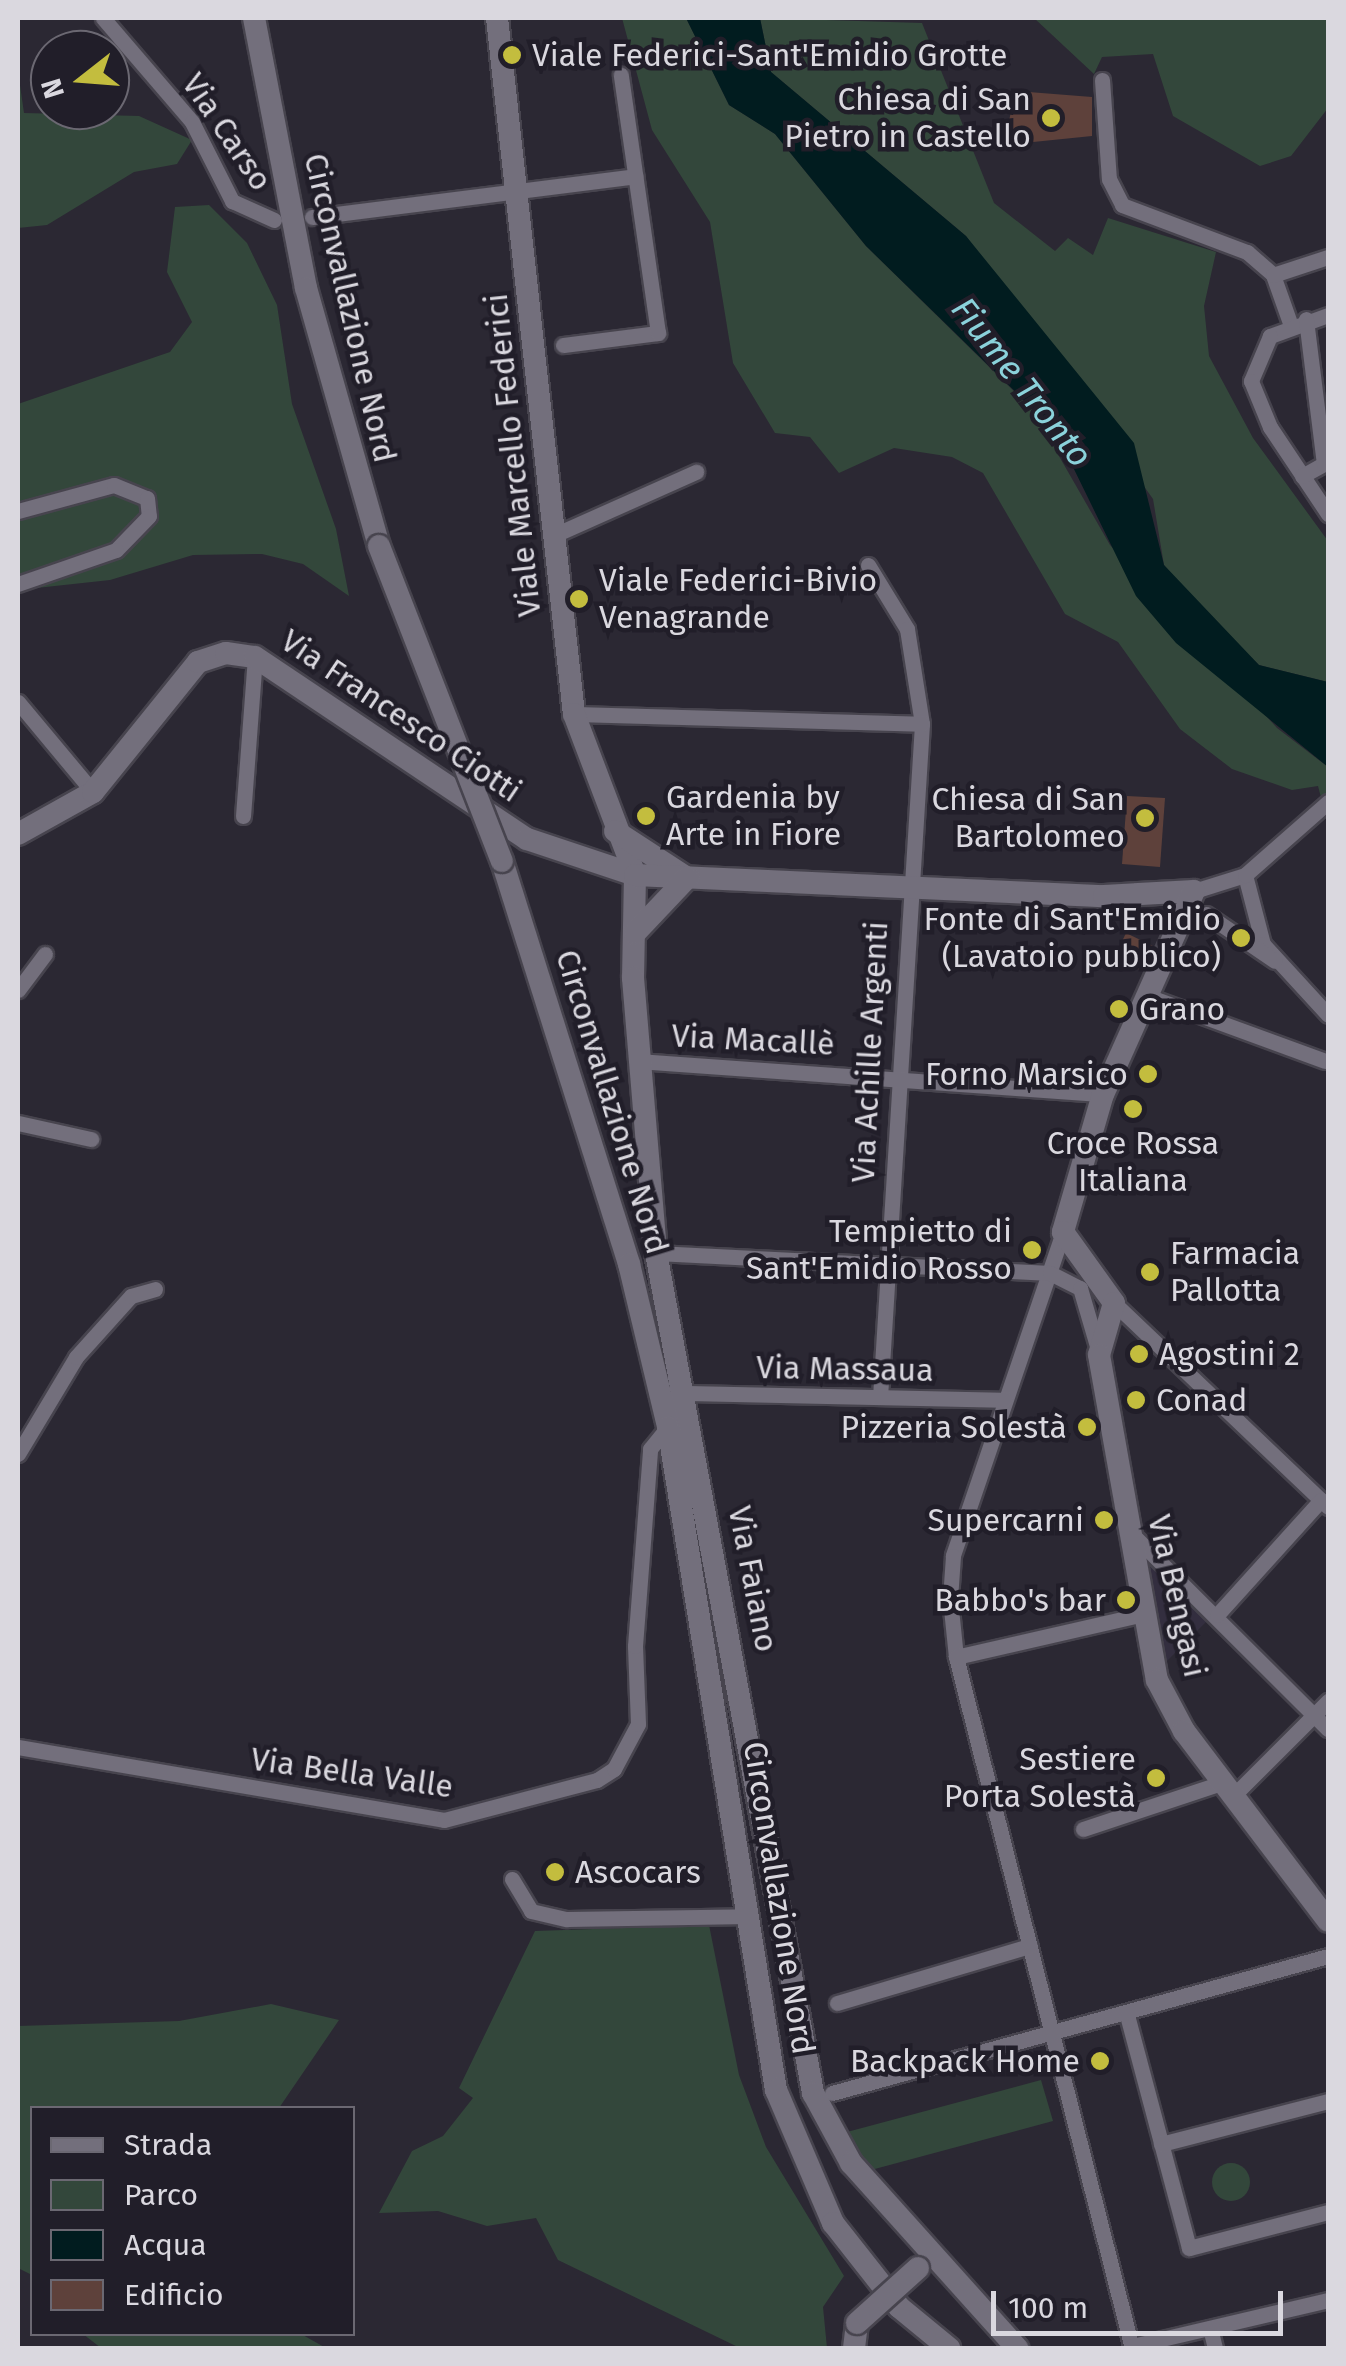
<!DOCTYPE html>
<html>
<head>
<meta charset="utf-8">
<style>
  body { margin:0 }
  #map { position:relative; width:1346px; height:2366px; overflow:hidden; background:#2b2833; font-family:"Fira Sans",sans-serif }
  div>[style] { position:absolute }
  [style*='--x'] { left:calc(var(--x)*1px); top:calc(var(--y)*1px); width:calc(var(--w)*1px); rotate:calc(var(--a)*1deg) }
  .built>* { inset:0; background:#332e3f }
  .green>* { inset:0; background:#33473b }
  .round { border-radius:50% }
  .water>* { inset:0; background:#011c1f }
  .building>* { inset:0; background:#5e413b }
  .roads { filter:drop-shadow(2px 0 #47444e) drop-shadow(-2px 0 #47444e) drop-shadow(0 2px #47444e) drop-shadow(0 -2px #47444e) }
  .street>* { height:15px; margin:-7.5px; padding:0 7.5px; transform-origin:7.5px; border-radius:7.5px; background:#736f7c }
  .secondary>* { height:22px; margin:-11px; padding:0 11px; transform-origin:11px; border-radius:11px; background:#736f7c }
  .bridges { filter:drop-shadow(2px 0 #47444e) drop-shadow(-2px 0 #47444e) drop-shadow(0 2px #47444e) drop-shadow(0 -2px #47444e) }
  .secondary-bridge>* { height:22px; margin:-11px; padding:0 11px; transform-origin:11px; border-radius:11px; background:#736f7c }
  .dots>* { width:28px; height:28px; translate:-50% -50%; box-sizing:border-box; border:5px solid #211e29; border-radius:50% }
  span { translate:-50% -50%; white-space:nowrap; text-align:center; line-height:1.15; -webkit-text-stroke:9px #211e29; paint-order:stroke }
  .poi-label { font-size:32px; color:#dad8df }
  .left { translate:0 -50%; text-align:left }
  .right { translate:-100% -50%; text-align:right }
  .street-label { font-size:32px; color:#dad8df }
  .water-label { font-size:35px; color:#8bd2db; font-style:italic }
  .frame { position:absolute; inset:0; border:20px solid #dad8df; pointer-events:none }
  .legend { position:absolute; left:30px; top:2106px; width:325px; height:230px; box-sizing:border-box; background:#211e29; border:2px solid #6b6872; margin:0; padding:12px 18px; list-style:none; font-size:30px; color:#dad8df }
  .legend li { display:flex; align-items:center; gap:20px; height:50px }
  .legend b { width:50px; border:2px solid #6b6872 }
  .north { position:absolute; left:30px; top:30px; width:100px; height:100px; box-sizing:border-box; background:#211e29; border:2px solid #6b6872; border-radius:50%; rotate:253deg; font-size:28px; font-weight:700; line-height:40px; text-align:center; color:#dad8df }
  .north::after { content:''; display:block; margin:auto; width:35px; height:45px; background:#c3bd3e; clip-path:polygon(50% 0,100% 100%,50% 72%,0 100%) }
  .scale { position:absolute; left:991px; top:2291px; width:292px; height:45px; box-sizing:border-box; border:5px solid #dad8df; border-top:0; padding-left:12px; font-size:30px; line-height:35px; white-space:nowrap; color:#dad8df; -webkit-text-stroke:8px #211e29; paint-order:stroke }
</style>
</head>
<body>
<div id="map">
  <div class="built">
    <div style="clip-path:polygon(1140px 1550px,1210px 1618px,1161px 1667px)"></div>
  </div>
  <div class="green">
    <div style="clip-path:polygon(622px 18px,686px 18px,729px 105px,775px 134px,866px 246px,1032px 409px,1110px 545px,1277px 728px,1328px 767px,1328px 824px,1318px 786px,1292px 790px,1232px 769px,1180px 729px,1118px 642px,1065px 614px,983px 473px,952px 457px,894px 448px,839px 473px,810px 437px,775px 433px,733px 363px,710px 222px,652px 130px)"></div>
    <div style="clip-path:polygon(760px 18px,922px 23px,994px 203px,1055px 251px,1068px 238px,1093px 255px,1108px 218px,1216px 252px,1204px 306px,1209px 356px,1253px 438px,1328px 541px,1328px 682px,1259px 665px,1211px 621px,1164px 565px,1153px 499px,966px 236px,771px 72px)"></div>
    <div style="clip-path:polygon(1034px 18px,1328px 18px,1328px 108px,1291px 156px,1260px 166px,1173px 116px,1153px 54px,1102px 57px,1094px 74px)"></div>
    <div style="clip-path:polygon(18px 71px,24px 113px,139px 116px,192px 140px,177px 164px,134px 172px,47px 225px,18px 228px)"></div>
    <div style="clip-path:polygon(209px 205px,247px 243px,277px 305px,292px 404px,336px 529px,349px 596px,303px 564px,262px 554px,193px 555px,110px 580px,18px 590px,18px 404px,170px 352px,192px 322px,167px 272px,175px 207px)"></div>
    <div style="clip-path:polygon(709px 1925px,739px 2075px,766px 2147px,844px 2276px,823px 2307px,827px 2348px,740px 2348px,558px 2260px,536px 2218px,487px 2226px,438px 2211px,379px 2213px,412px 2151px,443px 2136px,473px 2098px,459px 2088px,535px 1931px)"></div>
    <div style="clip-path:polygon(271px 2004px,339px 2020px,279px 2108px,32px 2108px,32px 2275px,18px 2268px,18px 2026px,179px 2021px)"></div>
    <div style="clip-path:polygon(1041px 2080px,1053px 2121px,871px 2170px,847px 2132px)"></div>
    <div class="round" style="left:1212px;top:2163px;width:38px;height:38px"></div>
    <div style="clip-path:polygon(83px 2334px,301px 2334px,326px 2348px,101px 2348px)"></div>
  </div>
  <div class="water">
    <div style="clip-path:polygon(686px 18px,760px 18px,771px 72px,966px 236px,1134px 443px,1164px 565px,1259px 665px,1328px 682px,1328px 767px,1176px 643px,1136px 596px,1071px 463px,1033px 409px,866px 246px,775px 134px,729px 105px)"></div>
  </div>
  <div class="building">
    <div style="clip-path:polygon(1016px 91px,1092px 97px,1092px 136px,1014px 144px,1007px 129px)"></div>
    <div style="clip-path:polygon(1127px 796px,1165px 798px,1160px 867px,1122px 864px)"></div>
    <div style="clip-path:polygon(1126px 933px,1153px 946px,1142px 971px,1114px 958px)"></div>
  </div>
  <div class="roads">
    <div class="street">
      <div style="--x:103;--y:18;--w:137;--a:49.4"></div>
      <div style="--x:192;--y:122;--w:89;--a:63.1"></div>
      <div style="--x:232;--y:201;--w:46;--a:24.3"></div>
      <div style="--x:1102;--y:80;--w:99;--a:86"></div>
      <div style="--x:1109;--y:179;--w:29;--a:63"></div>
      <div style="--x:1122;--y:205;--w:134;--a:20.6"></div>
      <div style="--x:1247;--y:252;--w:35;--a:41"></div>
      <div style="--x:1273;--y:275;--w:51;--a:70.5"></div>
      <div style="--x:312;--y:217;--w:326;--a:-7.2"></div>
      <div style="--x:1273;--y:275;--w:58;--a:-18.1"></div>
      <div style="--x:1328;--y:315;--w:62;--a:160.1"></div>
      <div style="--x:1270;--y:336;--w:49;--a:112.9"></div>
      <div style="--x:1251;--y:381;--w:50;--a:67.6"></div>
      <div style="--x:1270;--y:427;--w:105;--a:56.3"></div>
      <div style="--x:563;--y:345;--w:96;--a:-7.2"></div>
      <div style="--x:658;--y:333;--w:261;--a:-98.2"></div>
      <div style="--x:1302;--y:476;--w:25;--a:-29"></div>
      <div style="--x:1324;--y:464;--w:146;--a:-97.1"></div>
      <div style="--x:18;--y:511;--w:99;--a:-15.2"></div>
      <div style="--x:114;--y:485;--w:35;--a:22"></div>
      <div style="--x:147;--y:498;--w:18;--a:84"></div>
      <div style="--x:149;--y:516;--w:47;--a:134.1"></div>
      <div style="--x:116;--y:550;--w:104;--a:160.9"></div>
      <div style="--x:552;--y:536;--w:158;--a:-24"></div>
      <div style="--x:868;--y:565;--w:75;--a:58.6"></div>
      <div style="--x:907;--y:629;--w:96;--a:81"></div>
      <div style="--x:922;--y:724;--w:674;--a:93.57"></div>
      <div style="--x:18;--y:702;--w:117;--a:50.2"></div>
      <div style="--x:574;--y:714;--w:348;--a:1.6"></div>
      <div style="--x:243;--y:816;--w:159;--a:-85.7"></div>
      <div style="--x:1245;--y:875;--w:71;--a:75.4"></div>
      <div style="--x:1263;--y:944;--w:96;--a:47.5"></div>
      <div style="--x:1194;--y:891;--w:53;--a:-17.4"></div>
      <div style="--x:1245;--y:875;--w:111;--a:-41.3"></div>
      <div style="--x:1206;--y:914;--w:83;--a:34.3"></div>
      <div style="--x:18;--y:990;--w:45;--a:-53.1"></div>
      <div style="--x:1153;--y:998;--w:183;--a:20.1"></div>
      <div style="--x:638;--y:1061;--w:466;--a:4.1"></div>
      <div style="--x:18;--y:1123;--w:75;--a:12.4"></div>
      <div style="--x:1063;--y:1232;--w:342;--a:108.8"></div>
      <div style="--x:953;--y:1556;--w:43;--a:94"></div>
      <div style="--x:950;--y:1599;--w:58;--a:84.1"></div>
      <div style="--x:956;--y:1657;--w:713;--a:75.71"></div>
      <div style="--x:656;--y:1253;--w:395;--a:2.9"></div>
      <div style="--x:1050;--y:1273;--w:34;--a:27"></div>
      <div style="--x:1080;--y:1288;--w:68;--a:73.7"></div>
      <div style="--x:1114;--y:1303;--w:296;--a:43.6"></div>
      <div style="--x:683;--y:1393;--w:322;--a:1.2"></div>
      <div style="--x:18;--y:1454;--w:113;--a:-59.1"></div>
      <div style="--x:76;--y:1357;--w:82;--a:-48"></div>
      <div style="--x:131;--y:1296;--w:25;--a:-16"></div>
      <div style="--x:1130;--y:1532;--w:279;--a:44.9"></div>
      <div style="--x:1217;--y:1615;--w:155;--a:-47.9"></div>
      <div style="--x:956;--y:1657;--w:192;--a:-12.9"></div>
      <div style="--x:18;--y:1747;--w:432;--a:9.7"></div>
      <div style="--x:444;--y:1820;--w:158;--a:-14.7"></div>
      <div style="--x:597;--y:1780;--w:20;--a:-33"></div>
      <div style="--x:614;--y:1769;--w:51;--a:-61.9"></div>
      <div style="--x:638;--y:1724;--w:78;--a:-92.2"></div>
      <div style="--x:635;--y:1646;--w:198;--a:-85.6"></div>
      <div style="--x:650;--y:1449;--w:28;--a:-51"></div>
      <div style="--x:1232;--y:1797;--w:136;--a:-45"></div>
      <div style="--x:1083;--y:1829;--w:145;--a:-18.4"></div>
      <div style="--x:512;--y:1879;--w:37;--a:59"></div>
      <div style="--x:531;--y:1911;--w:37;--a:13"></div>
      <div style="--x:567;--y:1919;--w:183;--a:-0.9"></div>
      <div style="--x:837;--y:2003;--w:201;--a:-16.5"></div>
      <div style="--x:1127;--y:2015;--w:241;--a:75.1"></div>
      <div style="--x:1189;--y:2248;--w:144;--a:-14.5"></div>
      <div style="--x:832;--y:2093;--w:515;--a:-15.44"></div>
      <div style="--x:1161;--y:2144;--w:172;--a:-14.4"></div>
      <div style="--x:1210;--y:2328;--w:21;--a:76"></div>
      <div style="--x:1132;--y:2346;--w:201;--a:-13.2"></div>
    </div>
    <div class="secondary">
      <div style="--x:254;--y:18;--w:275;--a:79.1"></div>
      <div style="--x:306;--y:288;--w:268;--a:74.2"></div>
      <div style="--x:497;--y:18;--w:700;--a:83.69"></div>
      <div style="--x:574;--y:714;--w:172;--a:69.2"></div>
      <div style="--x:635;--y:875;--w:103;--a:91.1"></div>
      <div style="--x:633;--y:978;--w:276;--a:85.2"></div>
      <div style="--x:656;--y:1253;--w:855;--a:79.41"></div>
      <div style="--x:813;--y:2093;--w:80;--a:61.5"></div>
      <div style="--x:851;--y:2163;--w:249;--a:48.1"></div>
      <div style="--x:615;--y:831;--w:82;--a:33.1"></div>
      <div style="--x:18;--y:834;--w:86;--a:-29.2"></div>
      <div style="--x:93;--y:792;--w:167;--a:-51.1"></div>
      <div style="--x:198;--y:662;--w:29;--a:-18"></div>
      <div style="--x:226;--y:653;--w:29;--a:8"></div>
      <div style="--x:255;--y:657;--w:327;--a:33.8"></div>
      <div style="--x:527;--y:839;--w:114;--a:18.4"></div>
      <div style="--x:635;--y:875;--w:469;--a:2.6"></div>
      <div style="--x:1104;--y:896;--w:90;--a:-3.2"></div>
      <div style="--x:1194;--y:891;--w:222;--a:114.1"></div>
      <div style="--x:1103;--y:1094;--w:144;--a:106.2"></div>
      <div style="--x:1063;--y:1232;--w:87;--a:54.3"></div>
      <div style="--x:1114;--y:1303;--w:54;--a:106.1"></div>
      <div style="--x:1099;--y:1355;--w:330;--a:79.9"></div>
      <div style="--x:1157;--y:1680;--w:58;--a:62.1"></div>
      <div style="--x:1184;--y:1731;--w:238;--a:52.8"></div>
      <div style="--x:502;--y:861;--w:423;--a:72.5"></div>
      <div style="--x:629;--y:1264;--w:168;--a:76.5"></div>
      <div style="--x:668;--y:1427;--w:672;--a:80.75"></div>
      <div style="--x:776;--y:2090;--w:145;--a:66.8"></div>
      <div style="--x:833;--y:2223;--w:107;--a:51.8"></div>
      <div style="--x:899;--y:2307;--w:65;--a:39.4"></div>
      <div style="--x:635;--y:933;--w:76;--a:-46.6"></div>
      <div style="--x:854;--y:2348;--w:25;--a:-83"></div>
    </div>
  </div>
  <div class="bridges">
    <div class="secondary-bridge">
      <div style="--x:379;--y:546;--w:338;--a:68.7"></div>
      <div style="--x:857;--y:2323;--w:82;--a:-42"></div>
    </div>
  </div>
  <div class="dots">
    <div style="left:512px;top:55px;background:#c3bd3e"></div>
    <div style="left:1051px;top:118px;background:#c3bd3e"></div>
    <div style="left:579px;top:599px;background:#c3bd3e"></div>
    <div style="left:646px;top:816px;background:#c3bd3e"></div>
    <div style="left:1145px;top:818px;background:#c3bd3e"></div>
    <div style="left:1241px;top:938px;background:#c3bd3e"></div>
    <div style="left:1119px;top:1009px;background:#c3bd3e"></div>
    <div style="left:1148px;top:1074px;background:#c3bd3e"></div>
    <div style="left:1133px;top:1109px;background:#c3bd3e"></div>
    <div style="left:1032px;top:1250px;background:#c3bd3e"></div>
    <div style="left:1150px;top:1272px;background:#c3bd3e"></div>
    <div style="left:1139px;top:1354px;background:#c3bd3e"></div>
    <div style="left:1136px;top:1400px;background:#c3bd3e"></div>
    <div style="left:1087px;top:1427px;background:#c3bd3e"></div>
    <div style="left:1104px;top:1520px;background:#c3bd3e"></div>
    <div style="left:1126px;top:1600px;background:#c3bd3e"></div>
    <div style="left:1156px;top:1778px;background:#c3bd3e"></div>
    <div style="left:555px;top:1872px;background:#c3bd3e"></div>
    <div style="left:1100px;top:2061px;background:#c3bd3e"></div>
  </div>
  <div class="poi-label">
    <span class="left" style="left:532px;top:55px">Viale Federici-Sant'Emidio Grotte</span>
    <span class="right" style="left:1031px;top:118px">Chiesa di San<br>Pietro in Castello</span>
    <span class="left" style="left:599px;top:599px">Viale Federici-Bivio<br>Venagrande</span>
    <span class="left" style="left:666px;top:816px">Gardenia by<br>Arte in Fiore</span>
    <span class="right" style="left:1125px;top:818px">Chiesa di San<br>Bartolomeo</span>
    <span class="right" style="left:1221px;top:938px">Fonte di Sant'Emidio<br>(Lavatoio pubblico)</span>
    <span class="left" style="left:1139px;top:1009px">Grano</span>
    <span class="right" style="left:1128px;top:1074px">Forno Marsico</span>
    <span style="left:1133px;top:1162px">Croce Rossa<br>Italiana</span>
    <span class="right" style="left:1012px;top:1250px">Tempietto di<br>Sant'Emidio Rosso</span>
    <span class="left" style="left:1170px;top:1272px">Farmacia<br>Pallotta</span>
    <span class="left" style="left:1159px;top:1354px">Agostini 2</span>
    <span class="left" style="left:1156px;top:1400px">Conad</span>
    <span class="right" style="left:1067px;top:1427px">Pizzeria Solestà</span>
    <span class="right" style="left:1084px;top:1520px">Supercarni</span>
    <span class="right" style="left:1106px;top:1600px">Babbo's bar</span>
    <span class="right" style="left:1136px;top:1778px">Sestiere<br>Porta Solestà</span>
    <span class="left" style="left:575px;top:1872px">Ascocars</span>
    <span class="right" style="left:1080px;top:2061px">Backpack Home</span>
  </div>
  <div class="street-label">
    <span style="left:227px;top:132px;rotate:56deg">Via Carso</span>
    <span style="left:350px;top:308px;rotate:77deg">Circonvallazione Nord</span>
    <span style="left:513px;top:455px;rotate:-96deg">Viale Marcello Federici</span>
    <span style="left:401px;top:716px;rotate:34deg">Via Francesco Ciotti</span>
    <span style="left:753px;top:1040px;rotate:3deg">Via Macallè</span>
    <span style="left:870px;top:1052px;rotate:-87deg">Via Achille Argenti</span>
    <span style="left:612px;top:1102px;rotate:73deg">Circonvallazione Nord</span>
    <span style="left:845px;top:1369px;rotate:1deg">Via Massaua</span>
    <span style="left:753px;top:1579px;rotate:79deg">Via Faiano</span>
    <span style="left:1177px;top:1596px;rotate:77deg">Via Bengasi</span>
    <span style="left:352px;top:1773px;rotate:8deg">Via Bella Valle</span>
    <span style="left:779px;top:1898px;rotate:81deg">Circonvallazione Nord</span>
  </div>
  <div class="water-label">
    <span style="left:1022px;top:382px;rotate:52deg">Fiume Tronto</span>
  </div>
  <div class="frame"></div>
  <ul class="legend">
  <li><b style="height:12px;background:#736f7c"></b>Strada</li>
  <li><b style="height:28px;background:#33473b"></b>Parco</li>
  <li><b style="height:28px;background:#011c1f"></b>Acqua</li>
  <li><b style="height:28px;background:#5e413b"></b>Edificio</li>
  </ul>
  <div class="north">N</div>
  <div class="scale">100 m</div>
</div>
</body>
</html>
